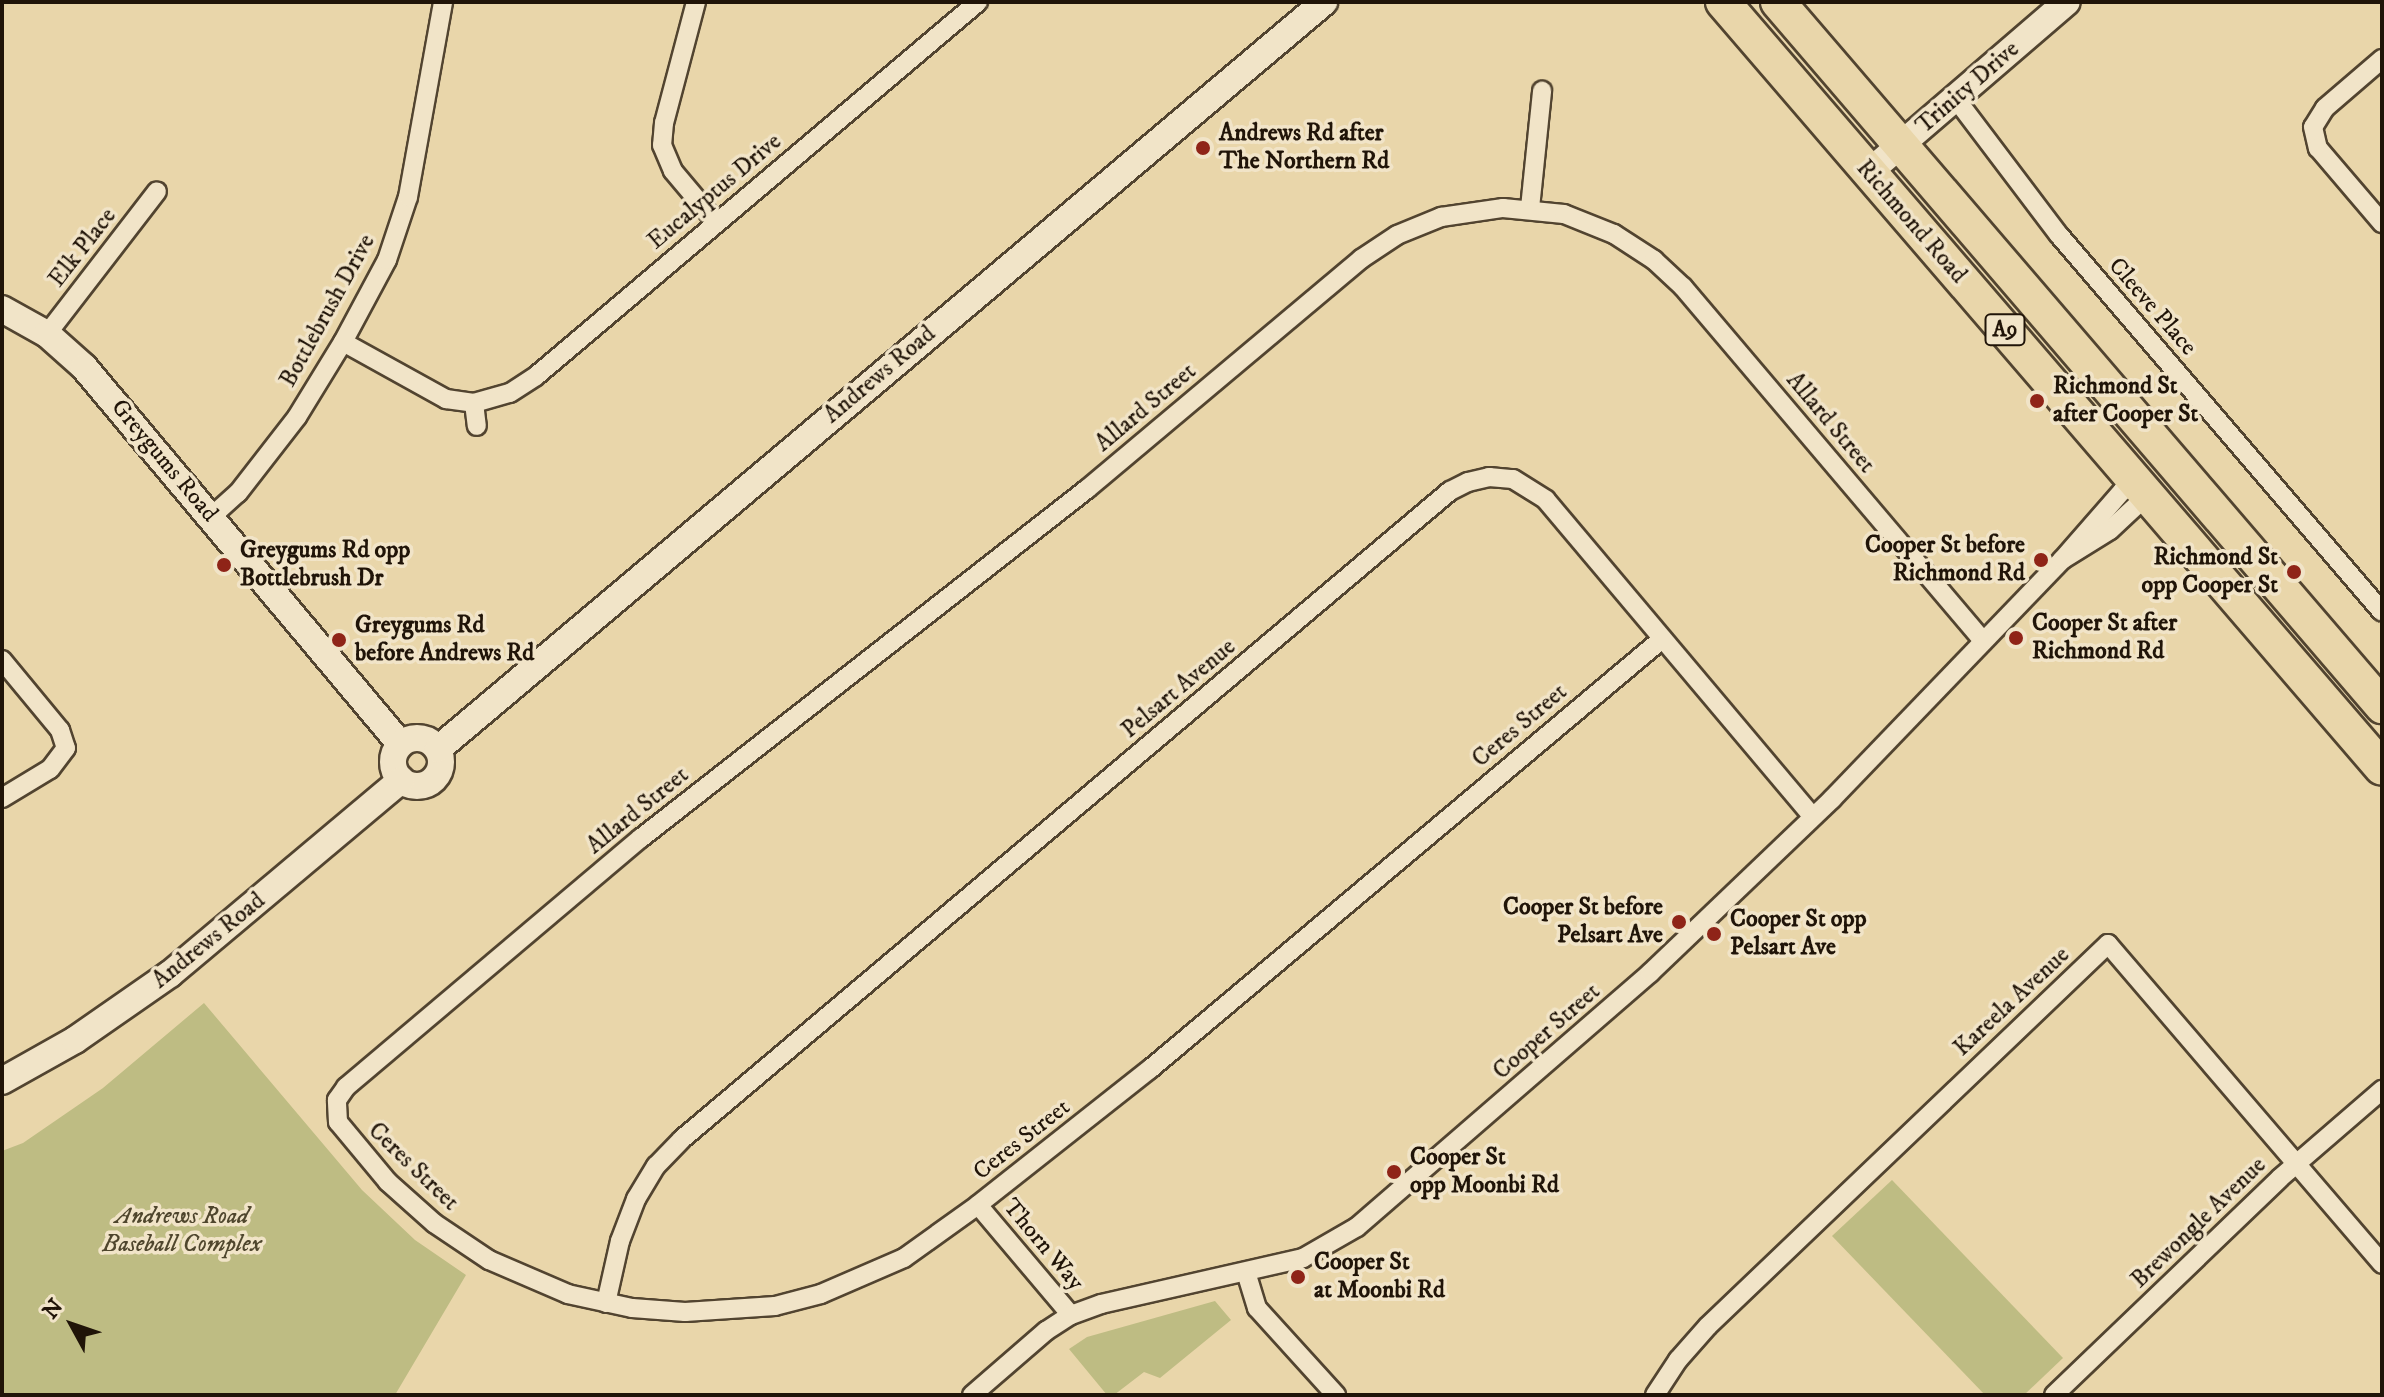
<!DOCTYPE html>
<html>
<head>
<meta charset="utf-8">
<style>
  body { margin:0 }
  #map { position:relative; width:2384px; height:1397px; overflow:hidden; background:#e9d6aa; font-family:"IM FELL DW Pica",serif }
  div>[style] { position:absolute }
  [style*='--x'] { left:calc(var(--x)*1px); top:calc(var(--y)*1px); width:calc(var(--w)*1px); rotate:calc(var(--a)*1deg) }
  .green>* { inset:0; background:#bebc83 }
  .roads { filter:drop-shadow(2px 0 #524430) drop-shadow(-2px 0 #524430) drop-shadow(0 2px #524430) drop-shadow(0 -2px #524430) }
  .street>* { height:18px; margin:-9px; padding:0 9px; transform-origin:9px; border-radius:9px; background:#f1e4c8 }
  .secondary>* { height:26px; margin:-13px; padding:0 13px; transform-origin:13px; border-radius:13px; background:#f1e4c8 }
  .secondary>.ring { margin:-13px; padding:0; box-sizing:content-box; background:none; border:26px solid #f1e4c8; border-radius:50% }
  .highway>* { height:34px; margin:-17px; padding:0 17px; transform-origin:17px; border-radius:17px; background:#e9d6aa }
  .dots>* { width:22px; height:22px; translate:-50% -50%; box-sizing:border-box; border:4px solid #f1e4c8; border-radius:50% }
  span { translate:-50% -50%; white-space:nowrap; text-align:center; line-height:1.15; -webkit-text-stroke:7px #f1e4c8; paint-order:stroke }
  .shield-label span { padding:2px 6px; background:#f1e4c8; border:2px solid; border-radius:6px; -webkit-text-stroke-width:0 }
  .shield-label { font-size:22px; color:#201408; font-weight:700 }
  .street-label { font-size:24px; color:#201408 }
  .poi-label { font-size:24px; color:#201408; font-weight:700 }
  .left { translate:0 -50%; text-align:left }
  .right { translate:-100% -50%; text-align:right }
  .park-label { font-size:24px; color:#4f462d; font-style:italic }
  .frame { position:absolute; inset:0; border:4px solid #201408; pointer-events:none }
  .north { position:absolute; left:32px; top:1285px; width:80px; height:80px; -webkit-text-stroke:6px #f1e4c8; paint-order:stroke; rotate:310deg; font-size:22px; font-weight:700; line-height:32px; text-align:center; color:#201408 }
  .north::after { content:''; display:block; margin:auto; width:28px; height:36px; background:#201408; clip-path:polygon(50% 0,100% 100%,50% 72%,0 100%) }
</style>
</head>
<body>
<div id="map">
  <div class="green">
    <div style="clip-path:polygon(204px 1003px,362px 1190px,415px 1240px,466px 1275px,395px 1395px,2px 1395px,2px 1151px,23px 1143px,103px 1088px)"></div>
    <div style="clip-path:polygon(1892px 1180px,2063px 1358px,2024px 1395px,1985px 1395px,1832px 1236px)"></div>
    <div style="clip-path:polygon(1215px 1301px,1231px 1320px,1160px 1378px,1144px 1372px,1114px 1395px,1107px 1395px,1069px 1349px,1087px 1337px)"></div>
  </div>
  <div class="roads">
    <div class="street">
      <div style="--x:696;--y:2;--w:125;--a:104.8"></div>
      <div style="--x:664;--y:123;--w:22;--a:95"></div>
      <div style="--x:662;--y:145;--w:28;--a:67"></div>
      <div style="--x:673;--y:171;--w:67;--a:49.9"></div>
      <div style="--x:2382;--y:59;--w:75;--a:139.3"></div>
      <div style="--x:2325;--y:108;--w:22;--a:122"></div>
      <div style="--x:2313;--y:127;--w:22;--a:77"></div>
      <div style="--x:2318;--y:148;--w:99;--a:49.5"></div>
      <div style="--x:1956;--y:99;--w:171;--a:52.9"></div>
      <div style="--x:2059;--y:235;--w:496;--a:49.4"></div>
      <div style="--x:1530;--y:208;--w:118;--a:-84.1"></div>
      <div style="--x:47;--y:334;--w:180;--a:-52.4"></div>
      <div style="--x:343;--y:342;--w:118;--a:29"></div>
      <div style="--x:446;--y:399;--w:28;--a:8"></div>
      <div style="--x:474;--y:403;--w:37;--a:-16"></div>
      <div style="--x:510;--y:393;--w:31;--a:-33"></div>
      <div style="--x:536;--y:376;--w:579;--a:-40.24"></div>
      <div style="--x:474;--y:403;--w:23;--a:83"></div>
      <div style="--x:211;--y:517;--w:36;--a:-42"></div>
      <div style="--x:238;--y:493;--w:96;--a:-52.2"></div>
      <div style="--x:297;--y:417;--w:88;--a:-58.5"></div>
      <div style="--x:343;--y:342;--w:93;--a:-61.8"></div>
      <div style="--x:387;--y:260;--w:66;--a:-71.6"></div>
      <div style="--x:408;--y:197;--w:198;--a:-79.8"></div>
      <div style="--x:1662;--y:639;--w:669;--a:139.97"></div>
      <div style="--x:1150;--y:1069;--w:219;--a:141.7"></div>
      <div style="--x:978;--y:1205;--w:91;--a:144.4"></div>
      <div style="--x:904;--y:1258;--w:90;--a:156.6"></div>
      <div style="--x:821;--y:1294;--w:48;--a:165.4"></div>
      <div style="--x:775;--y:1306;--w:90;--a:176.2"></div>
      <div style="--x:685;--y:1312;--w:53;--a:-175.7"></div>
      <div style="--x:632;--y:1308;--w:66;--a:-167.7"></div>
      <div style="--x:568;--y:1294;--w:86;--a:-156.7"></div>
      <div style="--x:489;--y:1260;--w:66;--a:-146.1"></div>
      <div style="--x:434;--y:1223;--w:62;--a:-138.3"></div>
      <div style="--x:388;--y:1182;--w:78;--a:-129.8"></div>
      <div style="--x:338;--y:1122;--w:22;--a:-93"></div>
      <div style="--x:337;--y:1100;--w:16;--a:-55"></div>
      <div style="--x:346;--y:1087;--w:386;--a:-40.2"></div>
      <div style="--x:641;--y:838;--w:566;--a:-38.04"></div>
      <div style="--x:1087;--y:489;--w:358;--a:-40"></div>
      <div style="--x:1361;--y:259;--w:43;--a:-33.7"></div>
      <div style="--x:1397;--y:235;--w:48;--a:-22.2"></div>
      <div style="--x:1441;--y:217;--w:63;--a:-8.3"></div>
      <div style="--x:1503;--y:208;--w:61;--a:5.6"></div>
      <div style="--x:1564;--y:214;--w:54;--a:21.8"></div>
      <div style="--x:1614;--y:234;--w:48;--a:33"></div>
      <div style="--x:1654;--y:260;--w:40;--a:43"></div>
      <div style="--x:1683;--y:287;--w:463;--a:49.7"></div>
      <div style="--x:2;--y:660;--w:91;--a:50.4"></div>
      <div style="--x:60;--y:730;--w:19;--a:72"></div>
      <div style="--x:66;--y:748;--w:26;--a:127"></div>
      <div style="--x:50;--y:769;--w:56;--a:148.9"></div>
      <div style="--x:978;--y:1205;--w:144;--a:49.8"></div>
      <div style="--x:1246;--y:1272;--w:38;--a:73"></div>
      <div style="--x:1257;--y:1308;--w:118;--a:47.8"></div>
      <div style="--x:606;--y:1303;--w:64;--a:-77.3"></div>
      <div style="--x:620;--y:1241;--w:45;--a:-69.1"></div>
      <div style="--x:636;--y:1199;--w:39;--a:-59"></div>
      <div style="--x:656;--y:1166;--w:37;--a:-46"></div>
      <div style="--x:682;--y:1139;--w:1005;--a:-40.16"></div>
      <div style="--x:1450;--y:491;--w:20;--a:-27"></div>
      <div style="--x:1468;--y:482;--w:22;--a:-13"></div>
      <div style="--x:1489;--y:477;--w:24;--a:5"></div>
      <div style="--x:1513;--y:479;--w:39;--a:32"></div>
      <div style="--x:1546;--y:500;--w:414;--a:49.9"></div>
      <div style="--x:972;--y:1395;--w:98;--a:-40.9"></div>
      <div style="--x:1046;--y:1331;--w:30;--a:-33"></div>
      <div style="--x:1071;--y:1315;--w:32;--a:-20"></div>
      <div style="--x:1101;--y:1304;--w:207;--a:-12.8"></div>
      <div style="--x:1303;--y:1258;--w:62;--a:-29.9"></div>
      <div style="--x:1357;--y:1227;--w:388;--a:-40.9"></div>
      <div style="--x:1650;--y:973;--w:252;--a:-43.7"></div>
      <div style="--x:1832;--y:799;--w:332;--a:-46.1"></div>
      <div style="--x:2062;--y:560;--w:93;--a:-48.9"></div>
      <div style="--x:2123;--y:490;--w:19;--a:-9"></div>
      <div style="--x:2142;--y:487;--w:17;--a:103"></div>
      <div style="--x:2138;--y:504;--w:38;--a:137"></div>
      <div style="--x:2110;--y:530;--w:57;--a:148"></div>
      <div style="--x:1655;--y:1395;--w:42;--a:-56.7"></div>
      <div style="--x:1678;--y:1360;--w:45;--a:-48.6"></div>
      <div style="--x:1708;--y:1326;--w:553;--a:-43.68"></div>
      <div style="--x:2108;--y:944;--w:421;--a:49.4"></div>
      <div style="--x:2054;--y:1395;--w:313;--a:-43.8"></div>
      <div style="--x:2280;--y:1178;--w:135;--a:-40.8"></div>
    </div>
    <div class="secondary">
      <div style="--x:1868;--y:173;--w:262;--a:-40.7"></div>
      <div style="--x:2;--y:309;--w:51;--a:29.1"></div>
      <div style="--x:47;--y:334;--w:50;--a:41.7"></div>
      <div style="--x:84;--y:367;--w:492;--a:50"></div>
      <div class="ring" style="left:393px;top:738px;width:22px;height:22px"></div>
      <div style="--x:438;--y:749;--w:1159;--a:-40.13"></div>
      <div style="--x:2;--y:1081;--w:84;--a:-29.3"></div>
      <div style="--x:75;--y:1040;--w:116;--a:-34.8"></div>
      <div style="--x:170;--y:974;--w:302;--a:-40"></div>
    </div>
    <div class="highway">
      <div style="--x:1723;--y:2;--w:1010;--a:49.29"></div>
      <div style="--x:1778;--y:2;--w:928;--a:49.37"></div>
    </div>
  </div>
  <div class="dots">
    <div style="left:1203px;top:148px;background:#8f2418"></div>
    <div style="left:2037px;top:401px;background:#8f2418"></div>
    <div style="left:2041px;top:560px;background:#8f2418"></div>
    <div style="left:224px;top:565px;background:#8f2418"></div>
    <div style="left:2294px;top:572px;background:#8f2418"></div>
    <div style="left:2016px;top:638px;background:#8f2418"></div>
    <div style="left:339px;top:640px;background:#8f2418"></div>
    <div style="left:1679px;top:922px;background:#8f2418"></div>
    <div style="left:1714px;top:934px;background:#8f2418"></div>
    <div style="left:1394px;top:1172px;background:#8f2418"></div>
    <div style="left:1298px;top:1277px;background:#8f2418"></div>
  </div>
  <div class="shield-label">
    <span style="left:2005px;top:330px">A9</span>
  </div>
  <div class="street-label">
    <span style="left:1968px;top:88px;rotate:-41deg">Trinity Drive</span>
    <span style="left:715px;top:192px;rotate:-40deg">Eucalyptus Drive</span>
    <span style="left:1911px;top:222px;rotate:49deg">Richmond Road</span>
    <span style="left:83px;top:248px;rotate:-52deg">Elk Place</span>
    <span style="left:2152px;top:307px;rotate:49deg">Cleeve Place</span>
    <span style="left:328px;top:311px;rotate:-61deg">Bottlebrush Drive</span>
    <span style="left:880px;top:375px;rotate:-40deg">Andrews Road</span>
    <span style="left:1146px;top:408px;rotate:-40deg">Allard Street</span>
    <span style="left:1830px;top:423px;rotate:50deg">Allard Street</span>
    <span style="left:164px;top:461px;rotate:50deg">Greygums Road</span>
    <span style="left:1179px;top:689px;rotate:-40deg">Pelsart Avenue</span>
    <span style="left:1520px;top:726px;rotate:-40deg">Ceres Street</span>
    <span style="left:638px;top:811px;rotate:-39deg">Allard Street</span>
    <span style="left:209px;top:941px;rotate:-39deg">Andrews Road</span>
    <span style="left:2012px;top:1002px;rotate:-43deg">Kareela Avenue</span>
    <span style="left:1547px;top:1032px;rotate:-41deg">Cooper Street</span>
    <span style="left:1022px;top:1140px;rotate:-38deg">Ceres Street</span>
    <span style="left:413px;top:1167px;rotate:44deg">Ceres Street</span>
    <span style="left:2199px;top:1223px;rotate:-44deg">Brewongle Avenue</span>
    <span style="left:1043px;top:1245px;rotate:50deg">Thorn Way</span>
  </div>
  <div class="poi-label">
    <span class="left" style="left:1219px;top:148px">Andrews Rd after<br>The Northern Rd</span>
    <span class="left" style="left:2053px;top:401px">Richmond St<br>after Cooper St</span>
    <span class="right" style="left:2025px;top:560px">Cooper St before<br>Richmond Rd</span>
    <span class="left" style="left:240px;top:565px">Greygums Rd opp<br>Bottlebrush Dr</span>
    <span class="right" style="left:2278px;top:572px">Richmond St<br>opp Cooper St</span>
    <span class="left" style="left:2032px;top:638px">Cooper St after<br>Richmond Rd</span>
    <span class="left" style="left:355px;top:640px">Greygums Rd<br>before Andrews Rd</span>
    <span class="right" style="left:1663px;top:922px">Cooper St before<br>Pelsart Ave</span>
    <span class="left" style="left:1730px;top:934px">Cooper St opp<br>Pelsart Ave</span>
    <span class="left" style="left:1410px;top:1172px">Cooper St<br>opp Moonbi Rd</span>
    <span class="left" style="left:1314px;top:1277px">Cooper St<br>at Moonbi Rd</span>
  </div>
  <div class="park-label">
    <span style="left:182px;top:1231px">Andrews Road<br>Baseball Complex</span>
  </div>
  <div class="frame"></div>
  <div class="north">N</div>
</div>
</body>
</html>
